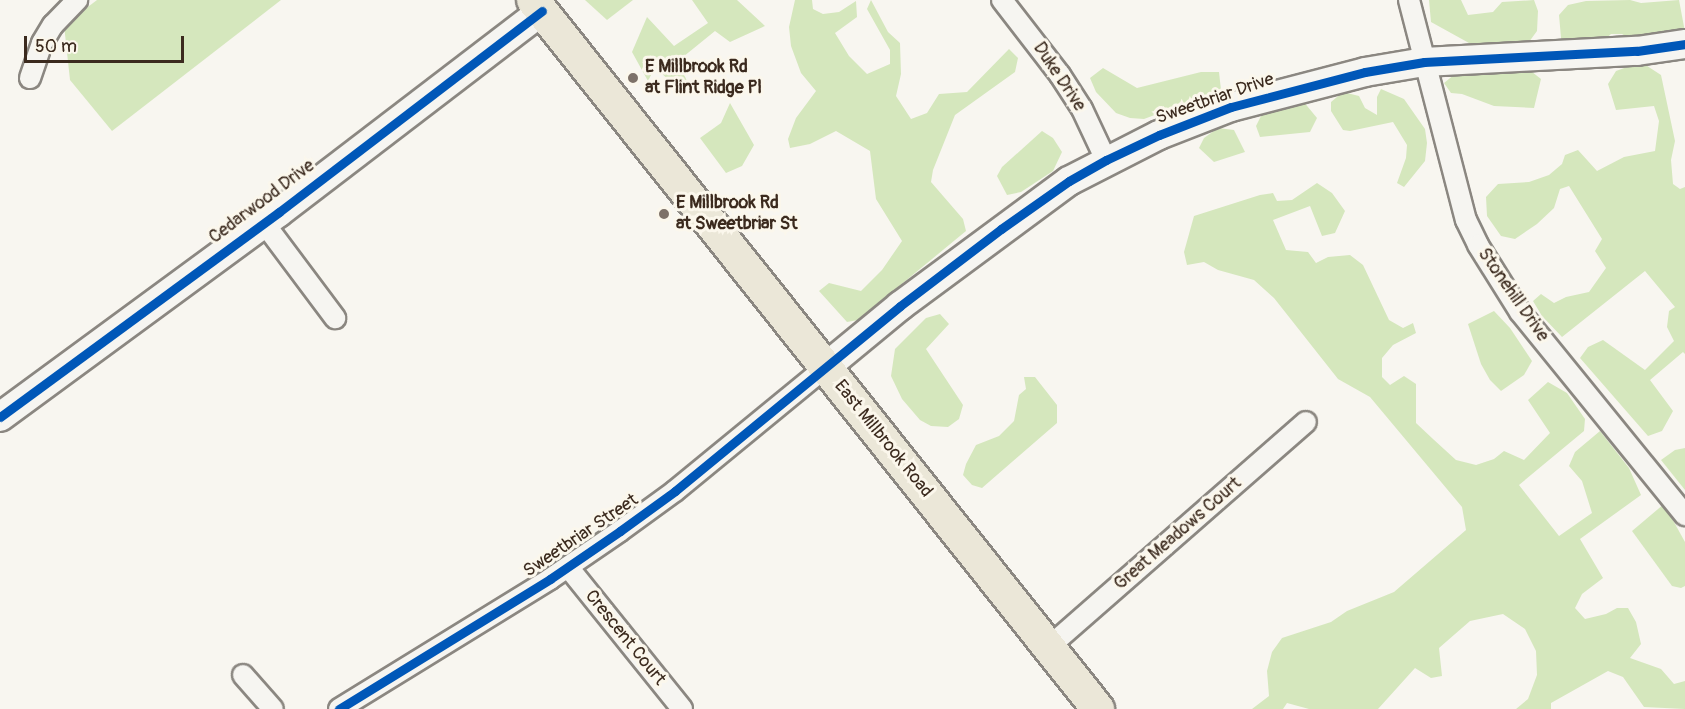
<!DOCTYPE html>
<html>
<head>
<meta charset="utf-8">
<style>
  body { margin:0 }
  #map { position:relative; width:1685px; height:709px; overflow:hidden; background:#f8f6f0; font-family:Pangolin,sans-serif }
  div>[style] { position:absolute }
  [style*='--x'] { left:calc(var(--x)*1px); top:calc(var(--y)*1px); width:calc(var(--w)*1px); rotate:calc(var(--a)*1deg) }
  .green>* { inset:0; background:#d5e7bd }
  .roads { filter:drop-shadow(2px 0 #8b8781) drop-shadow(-2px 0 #8b8781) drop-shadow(0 2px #8b8781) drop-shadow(0 -2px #8b8781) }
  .street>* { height:20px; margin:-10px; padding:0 10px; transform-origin:10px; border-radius:10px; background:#f6f5f1 }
  .secondary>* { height:28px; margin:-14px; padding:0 14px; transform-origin:14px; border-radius:14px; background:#f6f5f1 }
  .primary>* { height:32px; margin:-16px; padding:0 16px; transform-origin:16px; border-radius:16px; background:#ebe7d8 }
  .cycleway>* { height:9px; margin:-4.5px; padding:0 4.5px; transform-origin:4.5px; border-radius:4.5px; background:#0057b8 }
  .dots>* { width:16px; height:16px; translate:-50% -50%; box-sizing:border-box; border:3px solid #fbf7ec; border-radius:50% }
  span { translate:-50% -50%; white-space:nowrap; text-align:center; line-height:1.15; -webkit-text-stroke:6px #fbf7ec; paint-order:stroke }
  .poi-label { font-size:18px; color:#3b2a1e; font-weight:700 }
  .left { translate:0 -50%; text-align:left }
  .street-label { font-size:18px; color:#3b2a1e }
  .scale { position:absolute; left:24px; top:36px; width:160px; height:27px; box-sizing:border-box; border:3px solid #3b2a1e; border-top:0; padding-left:8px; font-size:18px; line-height:21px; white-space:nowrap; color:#3b2a1e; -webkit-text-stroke:4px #fbf7ec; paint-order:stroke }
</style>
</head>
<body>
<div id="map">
  <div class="green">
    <div style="clip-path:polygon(97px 0,281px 0,112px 131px,70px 80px,64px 25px)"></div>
    <div style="clip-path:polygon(585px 0,633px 0,607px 20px)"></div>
    <div style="clip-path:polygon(692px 0,737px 0,765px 26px,730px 42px,715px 31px,678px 61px,691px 90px,680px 91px,655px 67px,648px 81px,632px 52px,647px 17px,674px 46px,708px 23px)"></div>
    <div style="clip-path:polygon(795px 0,812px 0,813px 9px,823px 14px,839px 12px,856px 1px,857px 17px,835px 33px,849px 56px,867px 74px,890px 64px,890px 50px,867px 9px,871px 0,888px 32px,900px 43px,901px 74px,896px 96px,911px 119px,927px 113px,939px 94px,967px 92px,1009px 49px,1018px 58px,1015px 72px,955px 115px,933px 170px,931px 182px,963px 219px,966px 231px,858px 320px,847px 322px,819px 291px,829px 283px,861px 291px,882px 270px,902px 241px,876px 199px,870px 151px,836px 131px,810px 144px,790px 148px,788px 139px,796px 118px,816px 91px,801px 73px,791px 46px,789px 27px)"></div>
    <div style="clip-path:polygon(1429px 0,1461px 0,1468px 15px,1493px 12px,1502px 2px,1534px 0,1538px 11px,1537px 31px,1526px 46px,1490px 50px,1469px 43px,1431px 22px)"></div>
    <div style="clip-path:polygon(1630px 0,1641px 3px,1679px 0,1685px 32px,1631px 39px,1622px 34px,1611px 34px,1602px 42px,1562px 49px,1559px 15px,1568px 5px,1586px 1px)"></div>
    <div style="clip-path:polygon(1641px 62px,1661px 75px,1675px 141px,1671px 160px,1673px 184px,1680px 189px,1685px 187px,1685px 354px,1683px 352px,1650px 380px,1673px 411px,1662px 431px,1648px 436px,1580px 358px,1588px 347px,1603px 340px,1645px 370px,1674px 341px,1667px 327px,1669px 311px,1675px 307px,1645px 271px,1562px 337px,1542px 316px,1533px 301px,1541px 294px,1554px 303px,1566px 297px,1589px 292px,1606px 268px,1595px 251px,1602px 239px,1569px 186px,1560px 189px,1554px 208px,1537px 224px,1515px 239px,1501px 236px,1487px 216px,1486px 197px,1498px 184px,1529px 182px,1549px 175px,1562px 164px,1565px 155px,1578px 150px,1597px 171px,1624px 157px,1655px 151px,1659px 121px,1654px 106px,1616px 110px,1608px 84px,1616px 71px)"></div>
    <div style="clip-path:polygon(1103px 68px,1137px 88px,1201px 72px,1219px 72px,1221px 90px,1144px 119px,1130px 118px,1116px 113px,1096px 92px,1090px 78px)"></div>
    <div style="clip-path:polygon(1527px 68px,1541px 79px,1534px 108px,1494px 106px,1462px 94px,1451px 93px,1444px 83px,1455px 74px)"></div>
    <div style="clip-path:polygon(1381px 89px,1404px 99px,1425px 129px,1427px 143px,1425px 161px,1404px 187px,1397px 183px,1406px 158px,1407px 145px,1393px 122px,1350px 131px,1343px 130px,1331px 111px,1331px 102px,1343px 92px,1359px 96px,1365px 108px,1377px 115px,1377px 97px)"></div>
    <div style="clip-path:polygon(1278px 100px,1303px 101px,1317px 118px,1310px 132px,1260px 137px,1256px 126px,1262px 114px)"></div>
    <div style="clip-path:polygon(730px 103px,754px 145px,742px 166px,726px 173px,700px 138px,721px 123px)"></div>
    <div style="clip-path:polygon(1218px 128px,1234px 130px,1245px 152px,1214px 162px,1199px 148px,1204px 138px)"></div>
    <div style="clip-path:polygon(1042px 131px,1053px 138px,1062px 152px,1053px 171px,1021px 192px,1007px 195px,997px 176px,1002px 167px)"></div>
    <div style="clip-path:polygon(1317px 183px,1332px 193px,1345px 211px,1335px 233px,1322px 236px,1310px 206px,1273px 220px,1286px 250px,1308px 252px,1316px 263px,1328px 257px,1350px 255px,1363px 265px,1389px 320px,1403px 328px,1413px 323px,1416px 333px,1393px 345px,1382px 358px,1382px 377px,1390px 385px,1404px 376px,1416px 384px,1416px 423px,1433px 439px,1456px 460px,1476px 465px,1494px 459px,1504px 451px,1524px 460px,1550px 433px,1528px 400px,1548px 382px,1567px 393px,1585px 419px,1584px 431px,1519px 485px,1559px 536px,1592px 513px,1582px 481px,1569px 466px,1575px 452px,1600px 431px,1629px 468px,1641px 495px,1580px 539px,1603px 578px,1582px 594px,1575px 608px,1585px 619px,1606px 614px,1617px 608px,1628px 608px,1636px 622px,1641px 644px,1630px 658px,1661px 669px,1674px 684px,1685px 681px,1685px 709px,1644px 707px,1623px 677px,1608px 671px,1551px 703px,1551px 709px,1516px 709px,1528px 699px,1537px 675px,1536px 651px,1525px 629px,1503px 614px,1470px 621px,1439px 648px,1442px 676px,1431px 678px,1415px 668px,1378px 709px,1309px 709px,1287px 703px,1283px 709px,1252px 709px,1269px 696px,1267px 671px,1272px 652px,1282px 638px,1331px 622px,1347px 611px,1394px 592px,1466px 530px,1462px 507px,1370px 397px,1338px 379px,1274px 298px,1254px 280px,1218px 270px,1204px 262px,1187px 265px,1184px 252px,1194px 216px,1260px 195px,1273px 193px,1277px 201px,1292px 200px)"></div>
    <div style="clip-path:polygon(1494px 311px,1510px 328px,1532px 361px,1524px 375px,1501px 391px,1490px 380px,1481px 364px,1468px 324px)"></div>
    <div style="clip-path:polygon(940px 314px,949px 324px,926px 349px,963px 405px,959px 419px,948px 427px,931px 426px,920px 420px,902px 399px,891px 376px,895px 349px,926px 318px)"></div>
    <div style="clip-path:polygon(1024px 377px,1035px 377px,1057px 405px,1057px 423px,982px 488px,972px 485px,963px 475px,966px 464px,976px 445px,999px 436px,1014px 421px,1019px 395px,1026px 389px)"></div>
    <div style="clip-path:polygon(1685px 448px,1685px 490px,1661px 460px,1675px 450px)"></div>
    <div style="clip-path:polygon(1664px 504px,1685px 542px,1685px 586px,1681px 588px,1672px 586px,1632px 531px)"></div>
  </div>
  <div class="roads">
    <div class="street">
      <div style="--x:1002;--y:0;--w:95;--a:52.3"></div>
      <div style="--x:1060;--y:75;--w:40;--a:57.1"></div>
      <div style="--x:1082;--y:109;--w:56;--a:64.8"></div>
      <div style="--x:1409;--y:0;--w:227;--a:75.5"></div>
      <div style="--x:1466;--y:220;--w:28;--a:64"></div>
      <div style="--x:1478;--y:245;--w:79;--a:57.9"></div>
      <div style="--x:1520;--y:312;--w:262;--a:50.9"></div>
      <div style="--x:30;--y:78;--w:37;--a:-71"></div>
      <div style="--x:42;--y:43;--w:21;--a:-59"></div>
      <div style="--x:53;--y:25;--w:35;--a:-46"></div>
      <div style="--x:264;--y:223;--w:119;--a:53.2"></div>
      <div style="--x:568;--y:567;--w:182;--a:51.2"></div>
      <div style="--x:1050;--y:646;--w:340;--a:-41.2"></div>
      <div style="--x:243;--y:675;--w:45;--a:48.6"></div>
      <div style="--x:339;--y:709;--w:248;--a:-31.6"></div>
      <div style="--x:550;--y:579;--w:85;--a:-34.4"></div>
      <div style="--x:620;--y:531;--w:68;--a:-36"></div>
      <div style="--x:675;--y:491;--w:195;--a:-39.4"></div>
    </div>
    <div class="secondary">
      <div style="--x:826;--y:367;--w:96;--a:-39.5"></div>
      <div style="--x:900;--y:306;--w:210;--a:-36.5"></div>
      <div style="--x:1069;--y:181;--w:101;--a:-27.1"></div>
      <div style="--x:1159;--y:135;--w:77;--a:-21.3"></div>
      <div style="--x:1231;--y:107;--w:138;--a:-14.6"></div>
      <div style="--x:1365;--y:72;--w:60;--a:-9.6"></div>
      <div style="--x:1424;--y:62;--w:213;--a:-3"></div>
      <div style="--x:1637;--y:51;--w:49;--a:-8.3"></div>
      <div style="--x:0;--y:417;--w:346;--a:-36.3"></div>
      <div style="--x:279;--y:212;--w:331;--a:-37.4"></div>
    </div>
    <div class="primary">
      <div style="--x:533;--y:0;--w:907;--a:51.45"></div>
    </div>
  </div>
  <div class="cycleway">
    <div style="--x:0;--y:417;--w:346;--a:-36.3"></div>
    <div style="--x:279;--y:212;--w:331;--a:-37.4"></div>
    <div style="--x:339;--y:709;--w:248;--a:-31.6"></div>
    <div style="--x:550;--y:579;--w:85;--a:-34.4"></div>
    <div style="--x:620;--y:531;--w:68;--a:-36"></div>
    <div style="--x:675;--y:491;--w:291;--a:-39.4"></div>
    <div style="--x:900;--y:306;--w:127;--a:-37.3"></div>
    <div style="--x:1001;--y:229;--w:83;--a:-35.2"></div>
    <div style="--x:1069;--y:181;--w:43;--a:-29.6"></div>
    <div style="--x:1106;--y:160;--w:59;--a:-25.3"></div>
    <div style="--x:1159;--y:135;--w:77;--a:-21.3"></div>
    <div style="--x:1231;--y:107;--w:138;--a:-14.6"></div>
    <div style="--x:1365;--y:72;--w:60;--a:-9.6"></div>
    <div style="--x:1424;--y:62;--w:213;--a:-3"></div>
    <div style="--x:1637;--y:51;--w:49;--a:-8.3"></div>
  </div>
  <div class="dots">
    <div style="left:633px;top:78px;background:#7d7168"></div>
    <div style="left:664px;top:214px;background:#7d7168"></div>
  </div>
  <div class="poi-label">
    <span class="left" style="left:645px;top:78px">E Millbrook Rd<br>at Flint Ridge Pl</span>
    <span class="left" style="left:676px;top:214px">E Millbrook Rd<br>at Sweetbriar St</span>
  </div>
  <div class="street-label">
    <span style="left:1059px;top:77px;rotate:56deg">Duke Drive</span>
    <span style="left:1215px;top:99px;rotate:-19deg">Sweetbriar Drive</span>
    <span style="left:262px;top:202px;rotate:-37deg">Cedarwood Drive</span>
    <span style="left:1513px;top:295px;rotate:55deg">Stonehill Drive</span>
    <span style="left:883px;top:439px;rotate:51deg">East Millbrook Road</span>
    <span style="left:1178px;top:534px;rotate:-41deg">Great Meadows Court</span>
    <span style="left:581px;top:536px;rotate:-34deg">Sweetbriar Street</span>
    <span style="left:625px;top:638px;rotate:51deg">Crescent Court</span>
  </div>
  <div class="scale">50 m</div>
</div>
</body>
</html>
